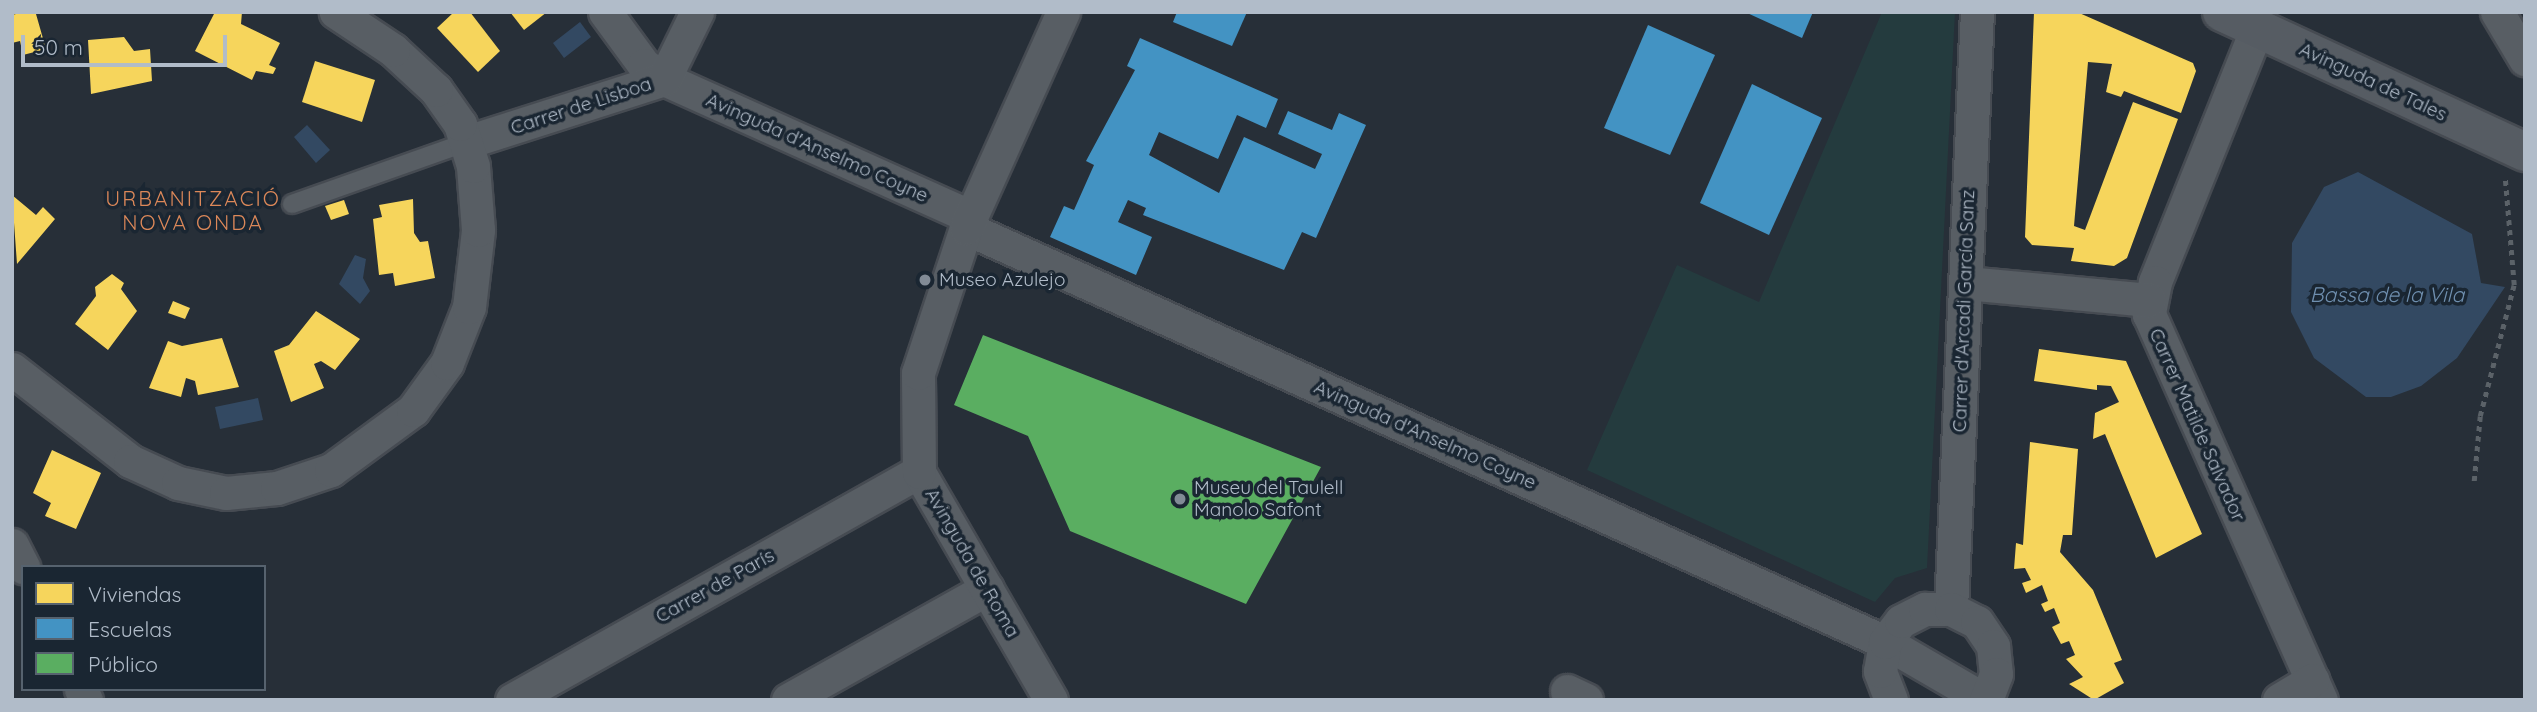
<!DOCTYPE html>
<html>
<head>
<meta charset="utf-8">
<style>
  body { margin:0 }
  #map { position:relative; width:2537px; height:712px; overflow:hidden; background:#272f38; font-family:Quicksand,sans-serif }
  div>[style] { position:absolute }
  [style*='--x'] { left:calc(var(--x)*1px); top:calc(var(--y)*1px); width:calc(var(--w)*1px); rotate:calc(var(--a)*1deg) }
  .green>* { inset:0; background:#243b3e }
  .water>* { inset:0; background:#334962 }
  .homes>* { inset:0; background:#f6d55c }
  .schools>* { inset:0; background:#4393c3 }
  .public>* { inset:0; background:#5aae61 }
  .path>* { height:4.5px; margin-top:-2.25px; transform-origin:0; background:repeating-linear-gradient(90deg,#5b6268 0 5px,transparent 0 10px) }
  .roads { filter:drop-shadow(2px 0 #464b52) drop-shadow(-2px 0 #464b52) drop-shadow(0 2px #464b52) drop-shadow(0 -2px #464b52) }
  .service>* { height:18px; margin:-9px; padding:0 9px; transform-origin:9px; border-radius:9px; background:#585e64 }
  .minor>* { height:33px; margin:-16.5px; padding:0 16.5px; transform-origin:16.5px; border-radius:16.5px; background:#585e64 }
  .secondary>* { height:38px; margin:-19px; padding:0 19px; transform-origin:19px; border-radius:19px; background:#565c63 }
  .dots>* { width:19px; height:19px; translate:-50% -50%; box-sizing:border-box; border:4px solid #1a2632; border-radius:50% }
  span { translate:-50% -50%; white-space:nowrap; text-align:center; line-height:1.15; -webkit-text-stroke:7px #1a2632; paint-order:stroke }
  .street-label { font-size:19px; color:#b1bcc9 }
  .poi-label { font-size:19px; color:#b1bcc9 }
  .left { translate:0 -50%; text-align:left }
  .neighbourhood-label { font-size:21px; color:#dc8859; letter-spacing:2px }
  .water-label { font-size:21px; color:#6f8faf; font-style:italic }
  .frame { position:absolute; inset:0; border:14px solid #b1bcc9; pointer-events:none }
  .legend { position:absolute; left:21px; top:565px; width:245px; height:126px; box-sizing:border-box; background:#1a2632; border:2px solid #56626e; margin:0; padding:9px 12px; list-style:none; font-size:21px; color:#b1bcc9 }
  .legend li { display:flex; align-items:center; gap:14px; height:35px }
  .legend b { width:35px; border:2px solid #56626e }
  .scale { position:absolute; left:21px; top:35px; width:206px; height:32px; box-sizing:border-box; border:4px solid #b1bcc9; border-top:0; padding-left:9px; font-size:21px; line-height:24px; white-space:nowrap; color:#b1bcc9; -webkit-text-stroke:5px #1a2632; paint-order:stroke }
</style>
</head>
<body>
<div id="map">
  <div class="green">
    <div style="clip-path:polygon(1882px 12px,1955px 12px,1927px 568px,1895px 578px,1875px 602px,1587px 470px,1677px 265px,1759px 302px)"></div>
  </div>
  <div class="water">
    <div style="clip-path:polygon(580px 22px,591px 37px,564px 58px,553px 43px)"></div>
    <div style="clip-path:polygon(307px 125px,330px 150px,316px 163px,294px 137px)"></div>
    <div style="clip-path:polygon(2358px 172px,2472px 234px,2481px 283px,2505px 287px,2457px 358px,2421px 386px,2391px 397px,2366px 397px,2314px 358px,2291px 312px,2292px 243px,2324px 187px)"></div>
    <div style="clip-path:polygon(355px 255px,366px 259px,363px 278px,370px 291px,360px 304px,339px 284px)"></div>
    <div style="clip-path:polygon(258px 398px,263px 420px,220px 429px,215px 407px)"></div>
  </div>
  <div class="homes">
    <div style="clip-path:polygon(215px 12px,242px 12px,241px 24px,280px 43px,269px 65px,276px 68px,273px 74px,256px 71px,252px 80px,195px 51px)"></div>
    <div style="clip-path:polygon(454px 12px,470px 12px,500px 51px,478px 72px,437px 28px)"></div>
    <div style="clip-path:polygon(510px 12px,547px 12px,524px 30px)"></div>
    <div style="clip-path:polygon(2034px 12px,2077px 12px,2193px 63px,2196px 71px,2181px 113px,2124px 91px,2121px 97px,2106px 92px,2112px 64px,2088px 62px,2074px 226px,2085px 230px,2133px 102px,2178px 119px,2127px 258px,2114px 266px,2071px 261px,2074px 248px,2032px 245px,2025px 237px)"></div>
    <div style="clip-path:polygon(20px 13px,36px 14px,46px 49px,23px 55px,20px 41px,12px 43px,12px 15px)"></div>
    <div style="clip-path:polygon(124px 37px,134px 51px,150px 49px,152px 81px,91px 94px,88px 40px)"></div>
    <div style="clip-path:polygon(315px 61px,375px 80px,362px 122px,302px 102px)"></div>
    <div style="clip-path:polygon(12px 195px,36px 215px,43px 207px,55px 219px,17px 264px)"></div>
    <div style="clip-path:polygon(413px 199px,414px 233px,420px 242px,428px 241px,435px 278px,395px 286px,393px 273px,379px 275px,373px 219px,382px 217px,379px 205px)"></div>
    <div style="clip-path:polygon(344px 200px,349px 214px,331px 220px,325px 206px)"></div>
    <div style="clip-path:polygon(112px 274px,124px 283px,121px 289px,137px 311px,108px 350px,75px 324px,96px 296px,95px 287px)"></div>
    <div style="clip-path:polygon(173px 301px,190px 308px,185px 319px,168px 313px)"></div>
    <div style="clip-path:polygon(316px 311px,360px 339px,335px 370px,321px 361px,314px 364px,324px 388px,291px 402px,274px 351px,289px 345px)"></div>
    <div style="clip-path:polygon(222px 338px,239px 387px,198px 395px,195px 381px,186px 378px,181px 397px,149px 388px,168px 341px,182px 346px)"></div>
    <div style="clip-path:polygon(2039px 349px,2126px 361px,2202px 534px,2156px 558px,2105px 434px,2093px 439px,2095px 413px,2119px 402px,2111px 386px,2097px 385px,2097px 390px,2034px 381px)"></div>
    <div style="clip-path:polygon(2030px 442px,2078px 449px,2072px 535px,2063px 535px,2060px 552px,2093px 590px,2122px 660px,2114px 663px,2124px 683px,2094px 700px,2069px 684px,2083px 677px,2066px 659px,2075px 655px,2069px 641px,2061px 644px,2052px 627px,2060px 623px,2054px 608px,2045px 612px,2041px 604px,2048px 601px,2042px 585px,2026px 593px,2022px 583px,2031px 580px,2025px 568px,2014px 569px,2016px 543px,2023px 545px)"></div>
    <div style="clip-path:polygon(52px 450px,101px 473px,76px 529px,45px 516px,51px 503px,33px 493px)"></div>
  </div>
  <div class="schools">
    <div style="clip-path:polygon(1177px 12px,1247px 12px,1232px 46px,1173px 22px)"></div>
    <div style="clip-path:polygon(1745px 12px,1813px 12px,1802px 38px)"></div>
    <div style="clip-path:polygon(1648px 25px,1715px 55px,1670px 155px,1604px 128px)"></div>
    <div style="clip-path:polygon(1140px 38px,1278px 99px,1266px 128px,1237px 115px,1218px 159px,1159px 132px,1149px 155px,1219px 193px,1244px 137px,1315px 169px,1322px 154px,1278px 134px,1288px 111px,1332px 130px,1339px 113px,1366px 125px,1316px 238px,1302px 232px,1284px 270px,1143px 215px,1146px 208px,1128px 200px,1118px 222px,1152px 237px,1136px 275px,1050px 237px,1064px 206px,1074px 210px,1094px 165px,1086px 161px,1135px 70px,1127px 66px)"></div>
    <div style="clip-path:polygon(1752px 84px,1822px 118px,1769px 235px,1700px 203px)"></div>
  </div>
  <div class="public">
    <div style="clip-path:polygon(983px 335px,1321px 467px,1246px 604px,1070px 531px,1028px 436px,954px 405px)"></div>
  </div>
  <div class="path">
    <div style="--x:2474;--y:481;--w:65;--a:-84.7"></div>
    <div style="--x:2480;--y:416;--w:135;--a:-75.5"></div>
    <div style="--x:2514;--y:285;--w:107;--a:-94.8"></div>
  </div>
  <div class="roads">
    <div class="service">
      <div style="--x:292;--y:204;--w:186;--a:-19.5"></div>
    </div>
    <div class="minor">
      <div style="--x:605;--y:12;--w:66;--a:53.7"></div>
      <div style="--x:644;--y:65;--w:24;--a:35"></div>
      <div style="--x:664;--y:79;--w:337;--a:24.2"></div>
      <div style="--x:2497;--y:12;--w:55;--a:59.2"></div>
      <div style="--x:2257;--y:28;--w:274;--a:111.9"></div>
      <div style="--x:2155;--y:282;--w:33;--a:101"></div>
      <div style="--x:2149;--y:314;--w:423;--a:66"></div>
      <div style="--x:467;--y:142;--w:207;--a:-17.7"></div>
      <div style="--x:664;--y:79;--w:75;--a:-63.8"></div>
      <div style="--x:966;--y:228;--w:1008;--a:24.25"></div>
      <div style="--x:1885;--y:642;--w:116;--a:30.1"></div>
      <div style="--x:1966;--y:283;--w:184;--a:5.3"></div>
      <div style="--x:12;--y:369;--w:150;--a:37.9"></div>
      <div style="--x:130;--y:461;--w:53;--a:24.6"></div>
      <div style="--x:178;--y:483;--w:49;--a:11.8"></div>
      <div style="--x:226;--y:493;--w:51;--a:-5.6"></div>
      <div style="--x:277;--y:488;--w:57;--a:-18.4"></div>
      <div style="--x:331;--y:470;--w:102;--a:-36.2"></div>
      <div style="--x:413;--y:410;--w:58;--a:-54.1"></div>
      <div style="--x:447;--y:363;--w:60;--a:-68.6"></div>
      <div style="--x:469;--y:307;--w:78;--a:-83.3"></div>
      <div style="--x:478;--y:230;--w:64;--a:-94.5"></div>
      <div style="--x:473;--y:166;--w:44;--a:-107.2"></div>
      <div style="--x:460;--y:124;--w:42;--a:-125.2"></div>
      <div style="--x:436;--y:90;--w:59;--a:-137.1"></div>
      <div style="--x:393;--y:50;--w:69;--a:-146.3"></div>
      <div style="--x:12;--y:545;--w:25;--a:63"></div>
      <div style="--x:1951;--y:609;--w:598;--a:-87.51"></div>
      <div style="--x:81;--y:689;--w:12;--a:66"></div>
      <div style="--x:1567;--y:691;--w:21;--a:25"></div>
      <div style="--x:512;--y:700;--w:467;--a:-29.3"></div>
      <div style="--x:788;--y:700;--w:228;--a:-29.2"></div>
      <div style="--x:1051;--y:700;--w:263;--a:-120.1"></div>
      <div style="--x:919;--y:472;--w:99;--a:-90.6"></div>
      <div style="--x:918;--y:373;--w:153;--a:-71.7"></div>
      <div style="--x:966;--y:228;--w:237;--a:-65.8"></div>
      <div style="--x:1891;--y:700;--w:31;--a:-111"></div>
      <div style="--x:1880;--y:671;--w:29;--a:-80"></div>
      <div style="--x:1885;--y:642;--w:26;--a:-53"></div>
      <div style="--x:1901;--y:621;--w:27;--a:-27"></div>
      <div style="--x:1925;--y:609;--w:26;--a:0"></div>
      <div style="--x:1951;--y:609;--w:29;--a:27"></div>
      <div style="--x:1977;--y:622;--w:29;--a:56"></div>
      <div style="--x:1993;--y:646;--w:28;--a:84"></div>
      <div style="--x:1996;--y:674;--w:28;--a:111"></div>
      <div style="--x:2279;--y:700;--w:39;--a:-31"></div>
    </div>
    <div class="secondary">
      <div style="--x:2222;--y:12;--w:334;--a:24.8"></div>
    </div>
  </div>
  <div class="dots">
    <div style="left:925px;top:280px;background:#818b96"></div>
    <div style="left:1180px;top:499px;background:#818b96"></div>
  </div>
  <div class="street-label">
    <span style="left:2373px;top:82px;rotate:25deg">Avinguda de Tales</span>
    <span style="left:581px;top:106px;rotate:-18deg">Carrer de Lisboa</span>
    <span style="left:817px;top:148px;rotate:24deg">Avinguda d'Anselmo Coyne</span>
    <span style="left:1964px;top:311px;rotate:-88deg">Carrer d'Arcadi García Sanz</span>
    <span style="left:2197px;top:425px;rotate:66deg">Carrer Matilde Salvador</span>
    <span style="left:1425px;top:435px;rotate:24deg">Avinguda d'Anselmo Coyne</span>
    <span style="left:972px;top:563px;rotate:60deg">Avinguda de Roma</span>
    <span style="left:715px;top:586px;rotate:-29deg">Carrer de París</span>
  </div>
  <div class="poi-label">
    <span class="left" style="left:939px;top:280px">Museo Azulejo</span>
    <span class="left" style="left:1194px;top:499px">Museu del Taulell<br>Manolo Safont</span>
  </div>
  <div class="neighbourhood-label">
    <span style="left:193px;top:210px">URBANITZACIÓ<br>NOVA ONDA</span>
  </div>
  <div class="water-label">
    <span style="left:2387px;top:294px">Bassa de la Vila</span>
  </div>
  <div class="frame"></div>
  <ul class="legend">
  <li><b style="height:19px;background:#f6d55c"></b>Viviendas</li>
  <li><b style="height:19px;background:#4393c3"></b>Escuelas</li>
  <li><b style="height:19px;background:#5aae61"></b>Público</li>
  </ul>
  <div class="scale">50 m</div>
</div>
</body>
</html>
